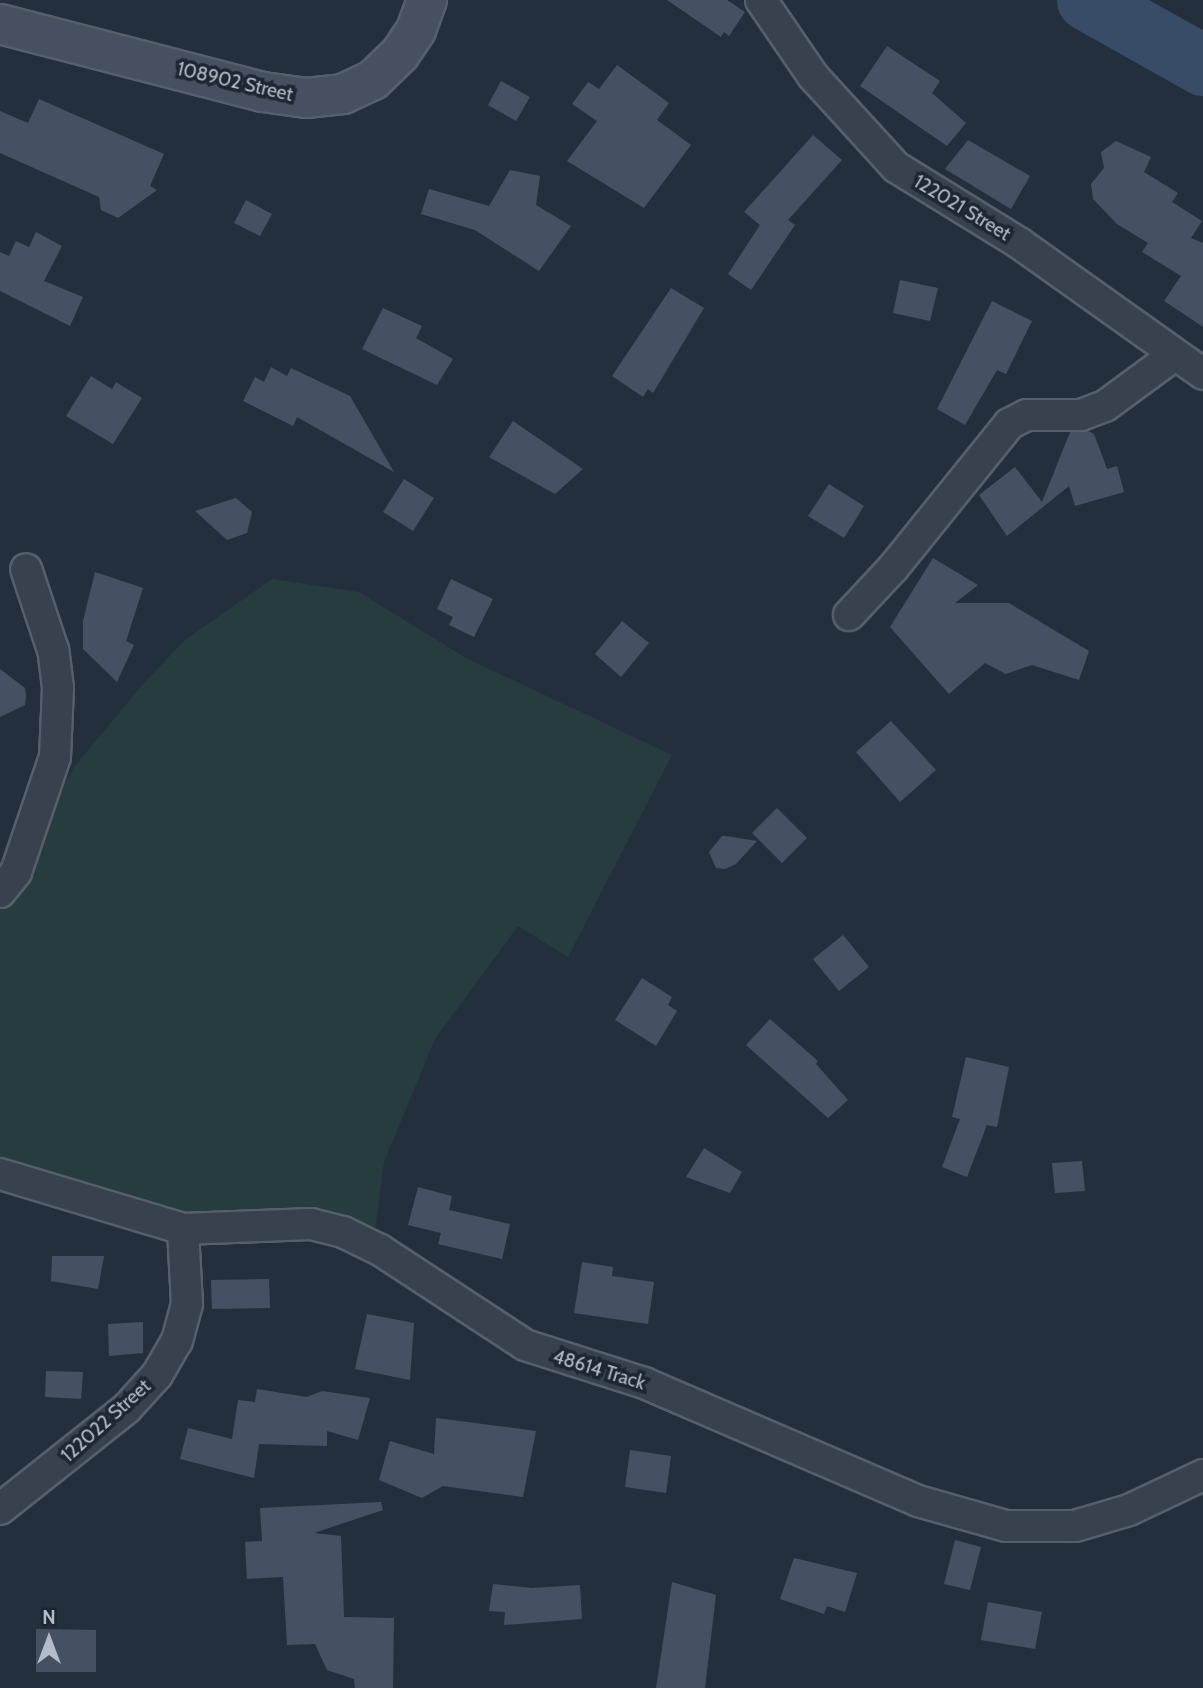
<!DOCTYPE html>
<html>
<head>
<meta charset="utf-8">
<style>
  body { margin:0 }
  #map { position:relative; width:1203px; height:1688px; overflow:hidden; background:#242f3e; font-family:Cabin,sans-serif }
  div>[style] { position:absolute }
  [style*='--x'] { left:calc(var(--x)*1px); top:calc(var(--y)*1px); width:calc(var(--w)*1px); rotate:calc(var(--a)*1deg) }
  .green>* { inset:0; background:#263c3f }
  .river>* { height:61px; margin:-30.5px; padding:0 30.5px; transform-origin:30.5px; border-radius:30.5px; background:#394c67 }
  .building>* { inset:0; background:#455162 }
  .roads { filter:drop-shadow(2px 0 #565f6c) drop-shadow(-2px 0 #565f6c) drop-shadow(0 2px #565f6c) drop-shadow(0 -2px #565f6c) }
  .street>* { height:30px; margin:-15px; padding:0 15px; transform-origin:15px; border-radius:15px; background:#38414e }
  .secondary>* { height:38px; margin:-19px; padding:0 19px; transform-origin:19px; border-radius:19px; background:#465061 }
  span { translate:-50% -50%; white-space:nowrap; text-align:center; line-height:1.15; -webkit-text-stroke:7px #1d2633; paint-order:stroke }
  .street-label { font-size:19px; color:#b4bcc9 }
  .north { position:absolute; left:14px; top:1604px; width:70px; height:70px; -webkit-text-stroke:5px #1d2633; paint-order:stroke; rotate:0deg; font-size:19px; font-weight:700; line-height:28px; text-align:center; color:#b4bcc9 }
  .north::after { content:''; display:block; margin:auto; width:24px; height:32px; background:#b4bcc9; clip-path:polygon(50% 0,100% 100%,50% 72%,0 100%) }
</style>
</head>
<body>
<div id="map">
  <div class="green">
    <div style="clip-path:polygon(272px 579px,359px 592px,466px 658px,672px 755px,568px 957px,518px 926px,435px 1039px,384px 1162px,375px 1231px,233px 1213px,184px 1213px,0 1164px,0 905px,74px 767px,144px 683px,185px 640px)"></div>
  </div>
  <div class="river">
    <div style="--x:1087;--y:0;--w:133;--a:29.3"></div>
  </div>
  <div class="building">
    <div style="clip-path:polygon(667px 0,727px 0,745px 12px,729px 36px,724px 32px,721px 37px)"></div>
    <div style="clip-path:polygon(887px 46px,940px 81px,932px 93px,966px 123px,947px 146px,860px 86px)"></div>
    <div style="clip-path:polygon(617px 65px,669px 103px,657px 120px,691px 145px,644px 208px,567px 161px,597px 121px,572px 104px,588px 82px,599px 89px)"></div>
    <div style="clip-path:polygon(501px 81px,530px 97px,516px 121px,488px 105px)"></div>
    <div style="clip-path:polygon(39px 99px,164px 154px,150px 186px,157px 190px,118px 218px,101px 210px,99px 197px,0 153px,0 111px,28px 123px)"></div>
    <div style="clip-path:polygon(813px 135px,842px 160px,788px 220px,795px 225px,751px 290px,728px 274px,760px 225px,744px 212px)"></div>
    <div style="clip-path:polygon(968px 140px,1030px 176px,1011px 209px,945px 169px)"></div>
    <div style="clip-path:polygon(1116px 141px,1151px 157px,1144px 172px,1178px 193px,1172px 202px,1202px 221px,1191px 238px,1203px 243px,1203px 327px,1164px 301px,1181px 276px,1142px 252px,1148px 243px,1117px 224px,1093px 199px,1091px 184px,1104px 168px,1101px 152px)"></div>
    <div style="clip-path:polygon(510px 170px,540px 176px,536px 205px,571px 226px,539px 271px,475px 230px,421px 214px,429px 189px,489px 206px)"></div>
    <div style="clip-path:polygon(246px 200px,272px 214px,260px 236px,234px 223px)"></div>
    <div style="clip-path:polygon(36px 232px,62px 246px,44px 281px,83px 297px,70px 326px,0 291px,0 252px,9px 256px,16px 241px,29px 247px)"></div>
    <div style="clip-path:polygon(900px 280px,938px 288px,930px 321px,893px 313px)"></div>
    <div style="clip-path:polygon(671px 288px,704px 308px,653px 393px,648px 389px,643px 397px,612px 376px)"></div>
    <div style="clip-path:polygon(992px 301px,1032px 321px,1006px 374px,997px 370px,965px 425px,937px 409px)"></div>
    <div style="clip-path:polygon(383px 308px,422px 326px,416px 338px,453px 359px,437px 385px,362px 349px)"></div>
    <div style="clip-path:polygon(271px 367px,287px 376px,291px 368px,350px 396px,394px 472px,297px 417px,293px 426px,243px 401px,255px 377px,264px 382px)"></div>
    <div style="clip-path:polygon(91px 376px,112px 389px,116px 382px,142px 398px,113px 444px,66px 416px)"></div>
    <div style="clip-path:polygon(513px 421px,583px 469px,555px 494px,489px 457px)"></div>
    <div style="clip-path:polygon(1088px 431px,1094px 434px,1107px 469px,1117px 466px,1124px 492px,1075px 506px,1069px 486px,1007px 536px,979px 495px,1015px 467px,1042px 502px,1070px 432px)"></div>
    <div style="clip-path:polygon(404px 479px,434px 498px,413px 531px,383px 512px)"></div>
    <div style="clip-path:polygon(829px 484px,864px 506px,844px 538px,808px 516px)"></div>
    <div style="clip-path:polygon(236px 498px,252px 512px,247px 533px,227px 540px,195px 511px)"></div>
    <div style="clip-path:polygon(933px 558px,978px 585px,955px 603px,1009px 603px,1089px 651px,1079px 680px,1032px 665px,1006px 674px,985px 663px,949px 694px,890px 627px)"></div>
    <div style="clip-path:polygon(95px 572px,143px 588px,126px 641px,134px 645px,117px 682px,83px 649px,83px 621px)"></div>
    <div style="clip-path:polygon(451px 579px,493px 599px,474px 637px,449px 625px,453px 617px,437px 609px)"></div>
    <div style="clip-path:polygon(622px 621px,649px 643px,621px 677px,595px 654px)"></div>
    <div style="clip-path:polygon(0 669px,25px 688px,26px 696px,25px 705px,0 717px)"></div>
    <div style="clip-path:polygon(891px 721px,936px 770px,900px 802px,856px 752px)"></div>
    <div style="clip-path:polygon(777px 808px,807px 838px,782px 863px,752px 833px)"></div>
    <div style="clip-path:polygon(722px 836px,726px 836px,757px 841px,736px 864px,725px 869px,716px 868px,709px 852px)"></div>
    <div style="clip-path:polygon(843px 935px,869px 967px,839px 991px,813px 959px)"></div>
    <div style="clip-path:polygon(642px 978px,672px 997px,668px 1005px,677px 1011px,656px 1046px,615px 1020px)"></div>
    <div style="clip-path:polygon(770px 1019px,818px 1061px,816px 1064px,848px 1100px,828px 1118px,746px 1045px)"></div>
    <div style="clip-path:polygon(966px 1057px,1009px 1067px,997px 1127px,987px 1125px,967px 1177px,942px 1167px,960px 1119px,952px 1117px)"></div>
    <div style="clip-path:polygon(704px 1148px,742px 1172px,730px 1193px,686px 1177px)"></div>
    <div style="clip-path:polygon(1082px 1161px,1085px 1191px,1055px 1193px,1052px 1163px)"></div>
    <div style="clip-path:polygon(418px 1187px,452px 1196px,449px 1210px,510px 1224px,502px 1259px,438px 1244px,441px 1233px,408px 1225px)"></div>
    <div style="clip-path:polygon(52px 1256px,104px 1256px,98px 1289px,51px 1281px)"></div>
    <div style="clip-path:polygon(582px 1262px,613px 1267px,612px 1276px,654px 1282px,648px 1324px,574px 1313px)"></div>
    <div style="clip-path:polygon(269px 1279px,270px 1308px,212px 1309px,211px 1280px)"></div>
    <div style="clip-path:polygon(367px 1314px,414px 1323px,410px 1380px,355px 1369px)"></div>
    <div style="clip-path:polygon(143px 1322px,143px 1353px,109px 1356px,108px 1324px)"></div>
    <div style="clip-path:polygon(46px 1371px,83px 1372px,81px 1399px,45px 1397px)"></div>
    <div style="clip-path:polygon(257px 1389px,307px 1397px,322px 1391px,370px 1398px,358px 1440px,327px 1431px,327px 1446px,259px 1444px,254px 1478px,180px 1459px,188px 1428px,232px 1439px,238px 1400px,255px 1402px)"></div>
    <div style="clip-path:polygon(436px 1418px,536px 1431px,523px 1497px,443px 1486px,422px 1498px,379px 1480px,390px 1441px,434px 1454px)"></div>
    <div style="clip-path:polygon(630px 1450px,671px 1456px,666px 1493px,625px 1487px)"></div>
    <div style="clip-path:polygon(381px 1502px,383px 1510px,314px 1533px,341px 1536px,344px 1617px,394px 1618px,393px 1688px,355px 1688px,354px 1679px,327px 1670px,315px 1644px,287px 1645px,283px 1577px,247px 1579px,245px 1542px,262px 1541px,260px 1508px)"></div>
    <div style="clip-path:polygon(955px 1540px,981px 1547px,970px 1590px,944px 1584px)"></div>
    <div style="clip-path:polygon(794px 1558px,857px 1573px,845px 1612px,827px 1606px,824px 1614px,780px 1599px)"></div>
    <div style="clip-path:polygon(672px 1582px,716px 1595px,705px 1688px,656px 1688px)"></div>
    <div style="clip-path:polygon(493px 1584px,532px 1588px,580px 1585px,582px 1619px,504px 1625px,505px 1612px,489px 1611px)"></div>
    <div style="clip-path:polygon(988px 1602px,1042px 1612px,1035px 1649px,981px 1640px)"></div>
    <div style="clip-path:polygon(36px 1629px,96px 1630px,96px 1672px,36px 1672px)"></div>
  </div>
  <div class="roads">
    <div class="street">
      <div style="--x:761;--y:0;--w:92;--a:55.6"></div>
      <div style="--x:813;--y:76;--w:123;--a:47.6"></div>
      <div style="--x:896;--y:167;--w:145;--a:31.7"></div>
      <div style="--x:1019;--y:243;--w:226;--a:35.4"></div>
      <div style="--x:849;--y:615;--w:64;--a:-46.9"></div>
      <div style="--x:893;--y:568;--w:185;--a:-51.1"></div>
      <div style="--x:1009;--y:424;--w:20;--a:-27"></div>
      <div style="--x:1027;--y:415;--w:54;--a:0"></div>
      <div style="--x:1081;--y:415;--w:26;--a:-21"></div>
      <div style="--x:1105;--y:406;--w:84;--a:-36.3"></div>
      <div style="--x:0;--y:892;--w:26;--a:-51"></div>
      <div style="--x:16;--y:872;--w:121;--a:-71.3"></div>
      <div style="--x:55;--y:757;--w:69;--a:-87.5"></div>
      <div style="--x:58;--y:688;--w:38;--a:-97"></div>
      <div style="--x:53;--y:650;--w:85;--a:-108.4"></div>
      <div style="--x:0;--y:1174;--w:191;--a:16.7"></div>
      <div style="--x:183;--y:1229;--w:128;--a:-2.2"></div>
      <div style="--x:311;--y:1224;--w:33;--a:14"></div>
      <div style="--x:343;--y:1232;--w:41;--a:25.9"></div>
      <div style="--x:380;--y:1250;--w:173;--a:33.2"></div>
      <div style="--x:525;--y:1345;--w:125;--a:17.7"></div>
      <div style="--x:644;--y:1383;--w:298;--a:23.3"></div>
      <div style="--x:918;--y:1501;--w:91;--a:15.9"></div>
      <div style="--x:1006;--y:1526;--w:69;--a:0"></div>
      <div style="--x:1075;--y:1526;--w:56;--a:-16.5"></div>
      <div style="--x:1129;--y:1510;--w:82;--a:-25.3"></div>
      <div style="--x:0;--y:1509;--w:162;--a:-38.5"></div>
      <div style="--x:127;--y:1408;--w:45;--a:-47.7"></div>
      <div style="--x:157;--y:1375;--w:39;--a:-60"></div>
      <div style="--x:177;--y:1341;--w:38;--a:-75"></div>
      <div style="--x:187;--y:1304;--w:75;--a:-93.1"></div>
    </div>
    <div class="secondary">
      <div style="--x:0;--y:24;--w:272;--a:14.5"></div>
      <div style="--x:263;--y:92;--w:43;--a:7.9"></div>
      <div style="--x:306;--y:98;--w:37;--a:-6"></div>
      <div style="--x:343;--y:94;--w:33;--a:-25"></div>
      <div style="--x:373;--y:80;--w:37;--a:-44"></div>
      <div style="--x:400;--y:54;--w:29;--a:-56"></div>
      <div style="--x:416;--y:30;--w:32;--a:-70"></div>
    </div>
  </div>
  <div class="street-label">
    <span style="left:235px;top:82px;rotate:13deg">108902 Street</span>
    <span style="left:962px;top:208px;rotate:31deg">122021 Street</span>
    <span style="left:599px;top:1370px;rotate:17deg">48614 Track</span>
    <span style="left:106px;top:1421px;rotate:-42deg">122022 Street</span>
  </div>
  <div class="north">N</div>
</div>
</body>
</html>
